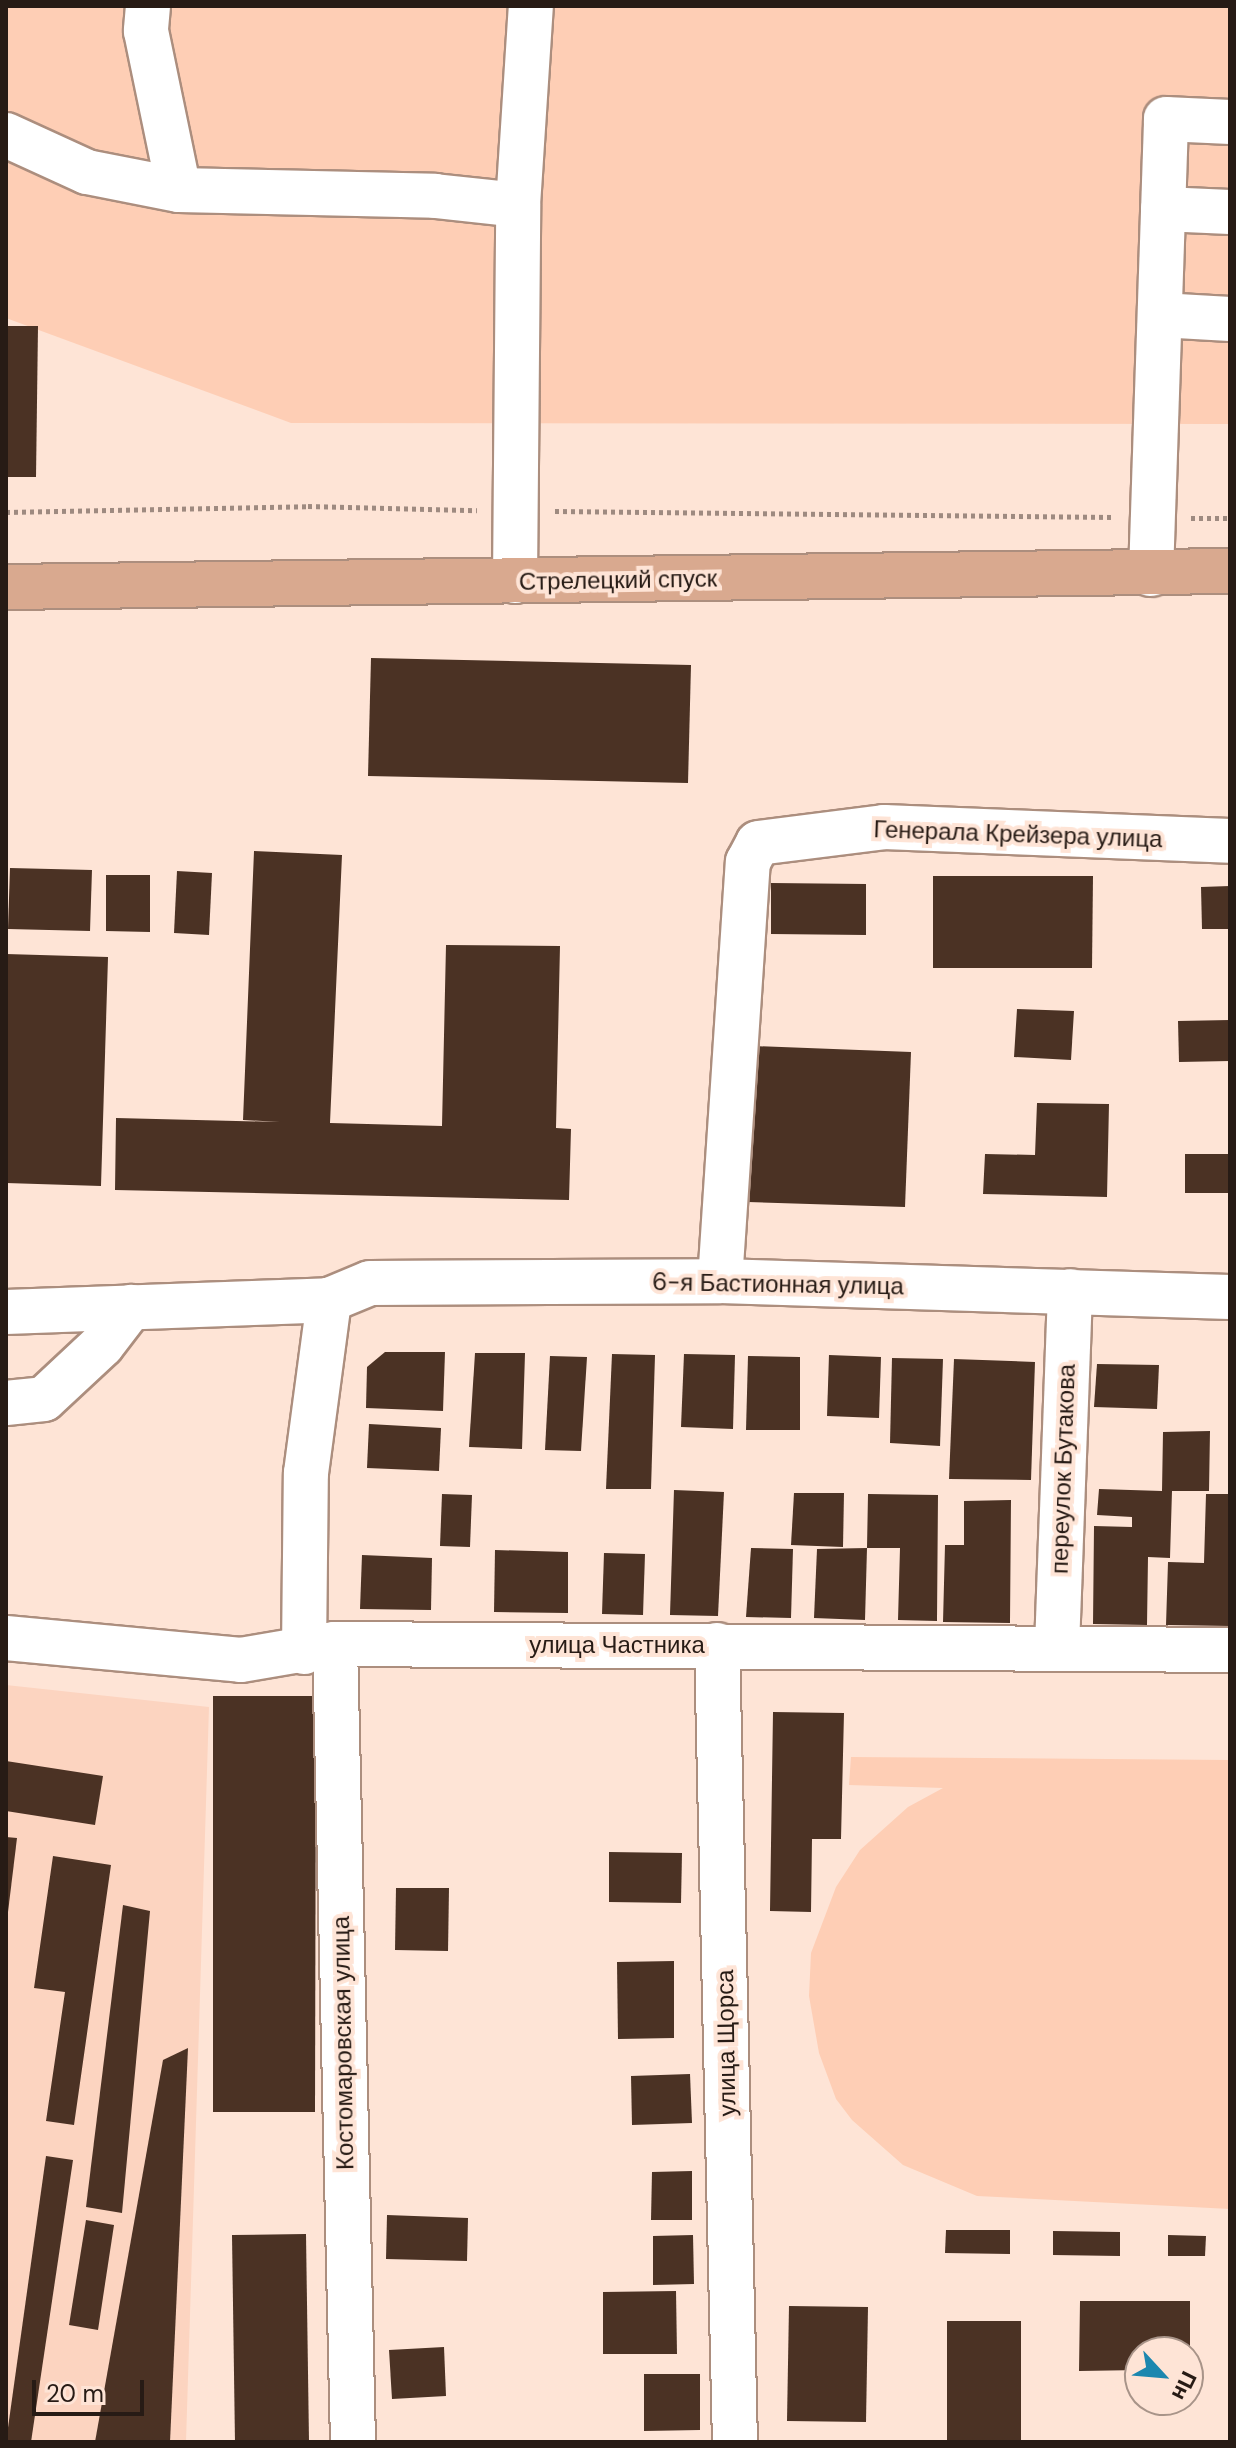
<!DOCTYPE html>
<html>
<head>
<meta charset="utf-8">
<style>
  body { margin:0 }
  #map { position:relative; width:1236px; height:2448px; overflow:hidden; background:#fee4d6; font-family:"DM Sans",sans-serif }
  div>[style] { position:absolute }
  [style*='--x'] { left:calc(var(--x)*1px); top:calc(var(--y)*1px); width:calc(var(--w)*1px); rotate:calc(var(--a)*1deg) }
  .built>* { inset:0; background:#fcd4c0 }
  .green>* { inset:0; background:#feceb5 }
  .building>* { inset:0; background:#4b3224 }
  .path>* { height:5px; margin-top:-2.5px; transform-origin:0; background:repeating-linear-gradient(90deg,#9e8a80 0 4px,transparent 0 8px) }
  .roads { filter:drop-shadow(2px 0 #ac8e7e) drop-shadow(-2px 0 #ac8e7e) drop-shadow(0 2px #ac8e7e) drop-shadow(0 -2px #ac8e7e) }
  .minor>* { height:44px; margin:-22px; padding:0 22px; transform-origin:22px; border-radius:22px; background:#fff }
  .major>* { height:44px; margin:-22px; padding:0 22px; transform-origin:22px; border-radius:22px; background:#d9a98f }
  span { translate:-50% -50%; white-space:nowrap; text-align:center; line-height:1.15; -webkit-text-stroke:8px #fee4d6; paint-order:stroke }
  .street-label { font-size:24px; color:#271b15 }
  .frame { position:absolute; inset:0; border:8px solid #271b15; pointer-events:none }
  .north { position:absolute; left:1124px; top:2336px; width:80px; height:80px; box-sizing:border-box; background:#fee4d6; border:2px solid #a89489; border-radius:50%; rotate:116deg; font-size:22px; font-weight:700; line-height:32px; text-align:center; color:#271b15 }
  .north::after { content:''; display:block; margin:auto; width:28px; height:36px; background:#1c87af; clip-path:polygon(50% 0,100% 100%,50% 72%,0 100%) }
  .scale { position:absolute; left:32px; top:2380px; width:112px; height:36px; box-sizing:border-box; border:4px solid #271b15; border-top:0; padding-left:10px; font-size:24px; line-height:28px; white-space:nowrap; color:#271b15; -webkit-text-stroke:6px #fee4d6; paint-order:stroke }
</style>
</head>
<body>
<div id="map">
  <div class="built">
    <div style="clip-path:polygon(6px 1685px,209px 1707px,186px 2442px,6px 2442px)"></div>
  </div>
  <div class="green">
    <div style="clip-path:polygon(6px 6px,1230px 6px,1230px 424px,291px 423px,6px 318px)"></div>
    <div style="clip-path:polygon(851px 1757px,1230px 1760px,1230px 2209px,977px 2196px,903px 2165px,852px 2120px,836px 2099px,819px 2053px,809px 1996px,811px 1953px,836px 1887px,860px 1850px,908px 1807px,943px 1788px,849px 1785px)"></div>
  </div>
  <div class="building">
    <div style="clip-path:polygon(6px 326px,38px 326px,36px 477px,6px 477px)"></div>
    <div style="clip-path:polygon(371px 658px,691px 665px,688px 783px,368px 776px)"></div>
    <div style="clip-path:polygon(254px 851px,342px 855px,330px 1123px,442px 1126px,446px 945px,560px 946px,556px 1128px,571px 1129px,569px 1200px,115px 1190px,116px 1118px,280px 1122px,243px 1120px)"></div>
    <div style="clip-path:polygon(10px 868px,92px 870px,90px 931px,8px 929px)"></div>
    <div style="clip-path:polygon(177px 871px,212px 873px,209px 935px,174px 933px)"></div>
    <div style="clip-path:polygon(106px 875px,150px 875px,150px 932px,106px 931px)"></div>
    <div style="clip-path:polygon(933px 876px,1093px 876px,1092px 968px,933px 968px)"></div>
    <div style="clip-path:polygon(771px 883px,866px 884px,866px 935px,771px 934px)"></div>
    <div style="clip-path:polygon(1230px 886px,1230px 929px,1202px 929px,1201px 887px)"></div>
    <div style="clip-path:polygon(6px 954px,108px 957px,101px 1186px,6px 1183px)"></div>
    <div style="clip-path:polygon(1017px 1009px,1074px 1011px,1071px 1060px,1014px 1057px)"></div>
    <div style="clip-path:polygon(1230px 1020px,1230px 1061px,1179px 1062px,1178px 1021px)"></div>
    <div style="clip-path:polygon(753px 1046px,911px 1052px,905px 1207px,748px 1202px)"></div>
    <div style="clip-path:polygon(1037px 1103px,1109px 1104px,1107px 1197px,983px 1194px,985px 1154px,1035px 1155px)"></div>
    <div style="clip-path:polygon(1185px 1154px,1230px 1154px,1230px 1193px,1185px 1193px)"></div>
    <div style="clip-path:polygon(385px 1352px,445px 1352px,443px 1411px,366px 1408px,367px 1367px)"></div>
    <div style="clip-path:polygon(475px 1353px,525px 1353px,522px 1449px,469px 1447px)"></div>
    <div style="clip-path:polygon(612px 1354px,655px 1355px,651px 1489px,606px 1489px)"></div>
    <div style="clip-path:polygon(684px 1354px,735px 1355px,733px 1429px,681px 1427px)"></div>
    <div style="clip-path:polygon(829px 1355px,881px 1357px,879px 1418px,827px 1416px)"></div>
    <div style="clip-path:polygon(550px 1356px,587px 1357px,581px 1451px,545px 1450px)"></div>
    <div style="clip-path:polygon(748px 1356px,800px 1357px,800px 1430px,746px 1430px)"></div>
    <div style="clip-path:polygon(892px 1358px,943px 1359px,940px 1446px,890px 1443px)"></div>
    <div style="clip-path:polygon(954px 1359px,1035px 1362px,1031px 1480px,949px 1479px)"></div>
    <div style="clip-path:polygon(1097px 1364px,1159px 1365px,1157px 1409px,1094px 1407px)"></div>
    <div style="clip-path:polygon(369px 1424px,441px 1428px,439px 1471px,367px 1468px)"></div>
    <div style="clip-path:polygon(1210px 1431px,1209px 1491px,1172px 1491px,1170px 1558px,1148px 1557px,1147px 1625px,1093px 1624px,1094px 1526px,1132px 1527px,1132px 1517px,1097px 1515px,1099px 1489px,1162px 1491px,1163px 1432px)"></div>
    <div style="clip-path:polygon(674px 1490px,724px 1492px,718px 1616px,670px 1615px)"></div>
    <div style="clip-path:polygon(794px 1493px,844px 1493px,843px 1547px,791px 1545px)"></div>
    <div style="clip-path:polygon(442px 1494px,472px 1495px,470px 1547px,440px 1546px)"></div>
    <div style="clip-path:polygon(868px 1494px,938px 1495px,937px 1621px,898px 1620px,900px 1548px,867px 1548px)"></div>
    <div style="clip-path:polygon(1206px 1494px,1230px 1494px,1230px 1626px,1166px 1625px,1168px 1562px,1204px 1563px)"></div>
    <div style="clip-path:polygon(1011px 1500px,1010px 1623px,943px 1622px,945px 1545px,964px 1545px,964px 1501px)"></div>
    <div style="clip-path:polygon(751px 1548px,793px 1549px,791px 1618px,746px 1617px)"></div>
    <div style="clip-path:polygon(867px 1548px,865px 1620px,814px 1618px,817px 1549px)"></div>
    <div style="clip-path:polygon(495px 1550px,568px 1552px,568px 1613px,494px 1612px)"></div>
    <div style="clip-path:polygon(604px 1553px,645px 1554px,643px 1615px,602px 1614px)"></div>
    <div style="clip-path:polygon(362px 1555px,432px 1558px,431px 1610px,360px 1609px)"></div>
    <div style="clip-path:polygon(213px 1696px,316px 1696px,315px 2112px,213px 2112px)"></div>
    <div style="clip-path:polygon(773px 1712px,844px 1713px,841px 1839px,812px 1839px,811px 1912px,770px 1911px)"></div>
    <div style="clip-path:polygon(6px 1761px,103px 1776px,95px 1825px,6px 1811px)"></div>
    <div style="clip-path:polygon(6px 1837px,17px 1838px,8px 1912px,6px 1912px)"></div>
    <div style="clip-path:polygon(609px 1852px,682px 1853px,681px 1903px,609px 1902px)"></div>
    <div style="clip-path:polygon(53px 1856px,111px 1865px,74px 2125px,46px 2121px,65px 1992px,34px 1988px)"></div>
    <div style="clip-path:polygon(396px 1888px,449px 1888px,448px 1951px,395px 1950px)"></div>
    <div style="clip-path:polygon(123px 1905px,150px 1911px,122px 2213px,86px 2207px)"></div>
    <div style="clip-path:polygon(674px 1961px,674px 2038px,618px 2039px,617px 1962px)"></div>
    <div style="clip-path:polygon(188px 2048px,170px 2442px,95px 2442px,163px 2060px)"></div>
    <div style="clip-path:polygon(690px 2074px,692px 2123px,632px 2125px,631px 2076px)"></div>
    <div style="clip-path:polygon(46px 2156px,73px 2160px,31px 2442px,6px 2442px)"></div>
    <div style="clip-path:polygon(692px 2171px,692px 2220px,651px 2220px,652px 2172px)"></div>
    <div style="clip-path:polygon(387px 2215px,468px 2218px,467px 2261px,386px 2259px)"></div>
    <div style="clip-path:polygon(86px 2220px,114px 2225px,98px 2330px,69px 2325px)"></div>
    <div style="clip-path:polygon(946px 2230px,1010px 2230px,1010px 2254px,945px 2253px)"></div>
    <div style="clip-path:polygon(1053px 2231px,1120px 2232px,1120px 2256px,1053px 2255px)"></div>
    <div style="clip-path:polygon(306px 2234px,309px 2442px,235px 2442px,232px 2235px)"></div>
    <div style="clip-path:polygon(693px 2235px,694px 2284px,653px 2285px,653px 2236px)"></div>
    <div style="clip-path:polygon(1168px 2235px,1206px 2236px,1205px 2256px,1168px 2256px)"></div>
    <div style="clip-path:polygon(676px 2291px,677px 2354px,603px 2354px,603px 2292px)"></div>
    <div style="clip-path:polygon(1080px 2301px,1190px 2301px,1190px 2352px,1140px 2352px,1140px 2370px,1079px 2371px)"></div>
    <div style="clip-path:polygon(789px 2306px,868px 2307px,866px 2422px,787px 2421px)"></div>
    <div style="clip-path:polygon(947px 2321px,1021px 2321px,1021px 2442px,947px 2442px)"></div>
    <div style="clip-path:polygon(444px 2347px,446px 2396px,392px 2399px,389px 2350px)"></div>
    <div style="clip-path:polygon(644px 2374px,700px 2374px,700px 2430px,644px 2431px)"></div>
  </div>
  <div class="path">
    <div style="--x:555;--y:511;--w:558;--a:0.62"></div>
    <div style="--x:6;--y:512;--w:302;--a:-1.1"></div>
    <div style="--x:308;--y:506;--w:169;--a:1.4"></div>
    <div style="--x:1191;--y:518;--w:39;--a:0"></div>
  </div>
  <div class="roads">
    <div class="minor">
      <div style="--x:148;--y:6;--w:25;--a:95"></div>
      <div style="--x:146;--y:31;--w:162;--a:78.3"></div>
      <div style="--x:6;--y:135;--w:89;--a:24.6"></div>
      <div style="--x:87;--y:172;--w:94;--a:11.1"></div>
      <div style="--x:179;--y:190;--w:256;--a:1.3"></div>
      <div style="--x:435;--y:196;--w:83;--a:6.2"></div>
      <div style="--x:1163;--y:209;--w:67;--a:2.6"></div>
      <div style="--x:1160;--y:315;--w:70;--a:3.3"></div>
      <div style="--x:1151;--y:574;--w:455;--a:-88.1"></div>
      <div style="--x:1166;--y:119;--w:64;--a:2.7"></div>
      <div style="--x:515;--y:581;--w:376;--a:-89.5"></div>
      <div style="--x:518;--y:205;--w:199;--a:-86.3"></div>
      <div style="--x:720;--y:1281;--w:420;--a:-86.2"></div>
      <div style="--x:748;--y:862;--w:21;--a:-62"></div>
      <div style="--x:758;--y:843;--w:127;--a:-7.2"></div>
      <div style="--x:884;--y:827;--w:346;--a:2.3"></div>
      <div style="--x:6;--y:1312;--w:323;--a:-2.1"></div>
      <div style="--x:329;--y:1300;--w:44;--a:-22.5"></div>
      <div style="--x:370;--y:1283;--w:350;--a:-0.3"></div>
      <div style="--x:720;--y:1281;--w:510;--a:1.8"></div>
      <div style="--x:6;--y:1403;--w:38;--a:-6"></div>
      <div style="--x:44;--y:1399;--w:79;--a:-43"></div>
      <div style="--x:102;--y:1345;--w:48;--a:-52.7"></div>
      <div style="--x:6;--y:1638;--w:236;--a:5.3"></div>
      <div style="--x:241;--y:1660;--w:95;--a:-9.7"></div>
      <div style="--x:335;--y:1644;--w:895;--a:0.38"></div>
      <div style="--x:335;--y:1644;--w:798;--a:88.71"></div>
      <div style="--x:717;--y:1645;--w:797;--a:88.71"></div>
      <div style="--x:1057;--y:1647;--w:356;--a:-87.9"></div>
      <div style="--x:304;--y:1652;--w:179;--a:-89.4"></div>
      <div style="--x:306;--y:1473;--w:175;--a:-82.4"></div>
    </div>
    <div class="major">
      <div style="--x:6;--y:587;--w:1224;--a:-0.75"></div>
    </div>
  </div>
  <div class="street-label">
    <span style="left:618px;top:580px;rotate:-1deg">Стрелецкий спуск</span>
    <span style="left:1018px;top:834px;rotate:2deg">Генерала Крейзера улица</span>
    <span style="left:778px;top:1284px;rotate:1deg">6-я Бастионная улица</span>
    <span style="left:1063px;top:1469px;rotate:-88deg">переулок Бутакова</span>
    <span style="left:617px;top:1645px">улица Частника</span>
    <span style="left:343px;top:2043px;rotate:-91deg">Костомаровская улица</span>
    <span style="left:726px;top:2043px;rotate:-91deg">улица Щорса</span>
  </div>
  <div class="frame"></div>
  <div class="north">Пн</div>
  <div class="scale">20 m</div>
</div>
</body>
</html>
